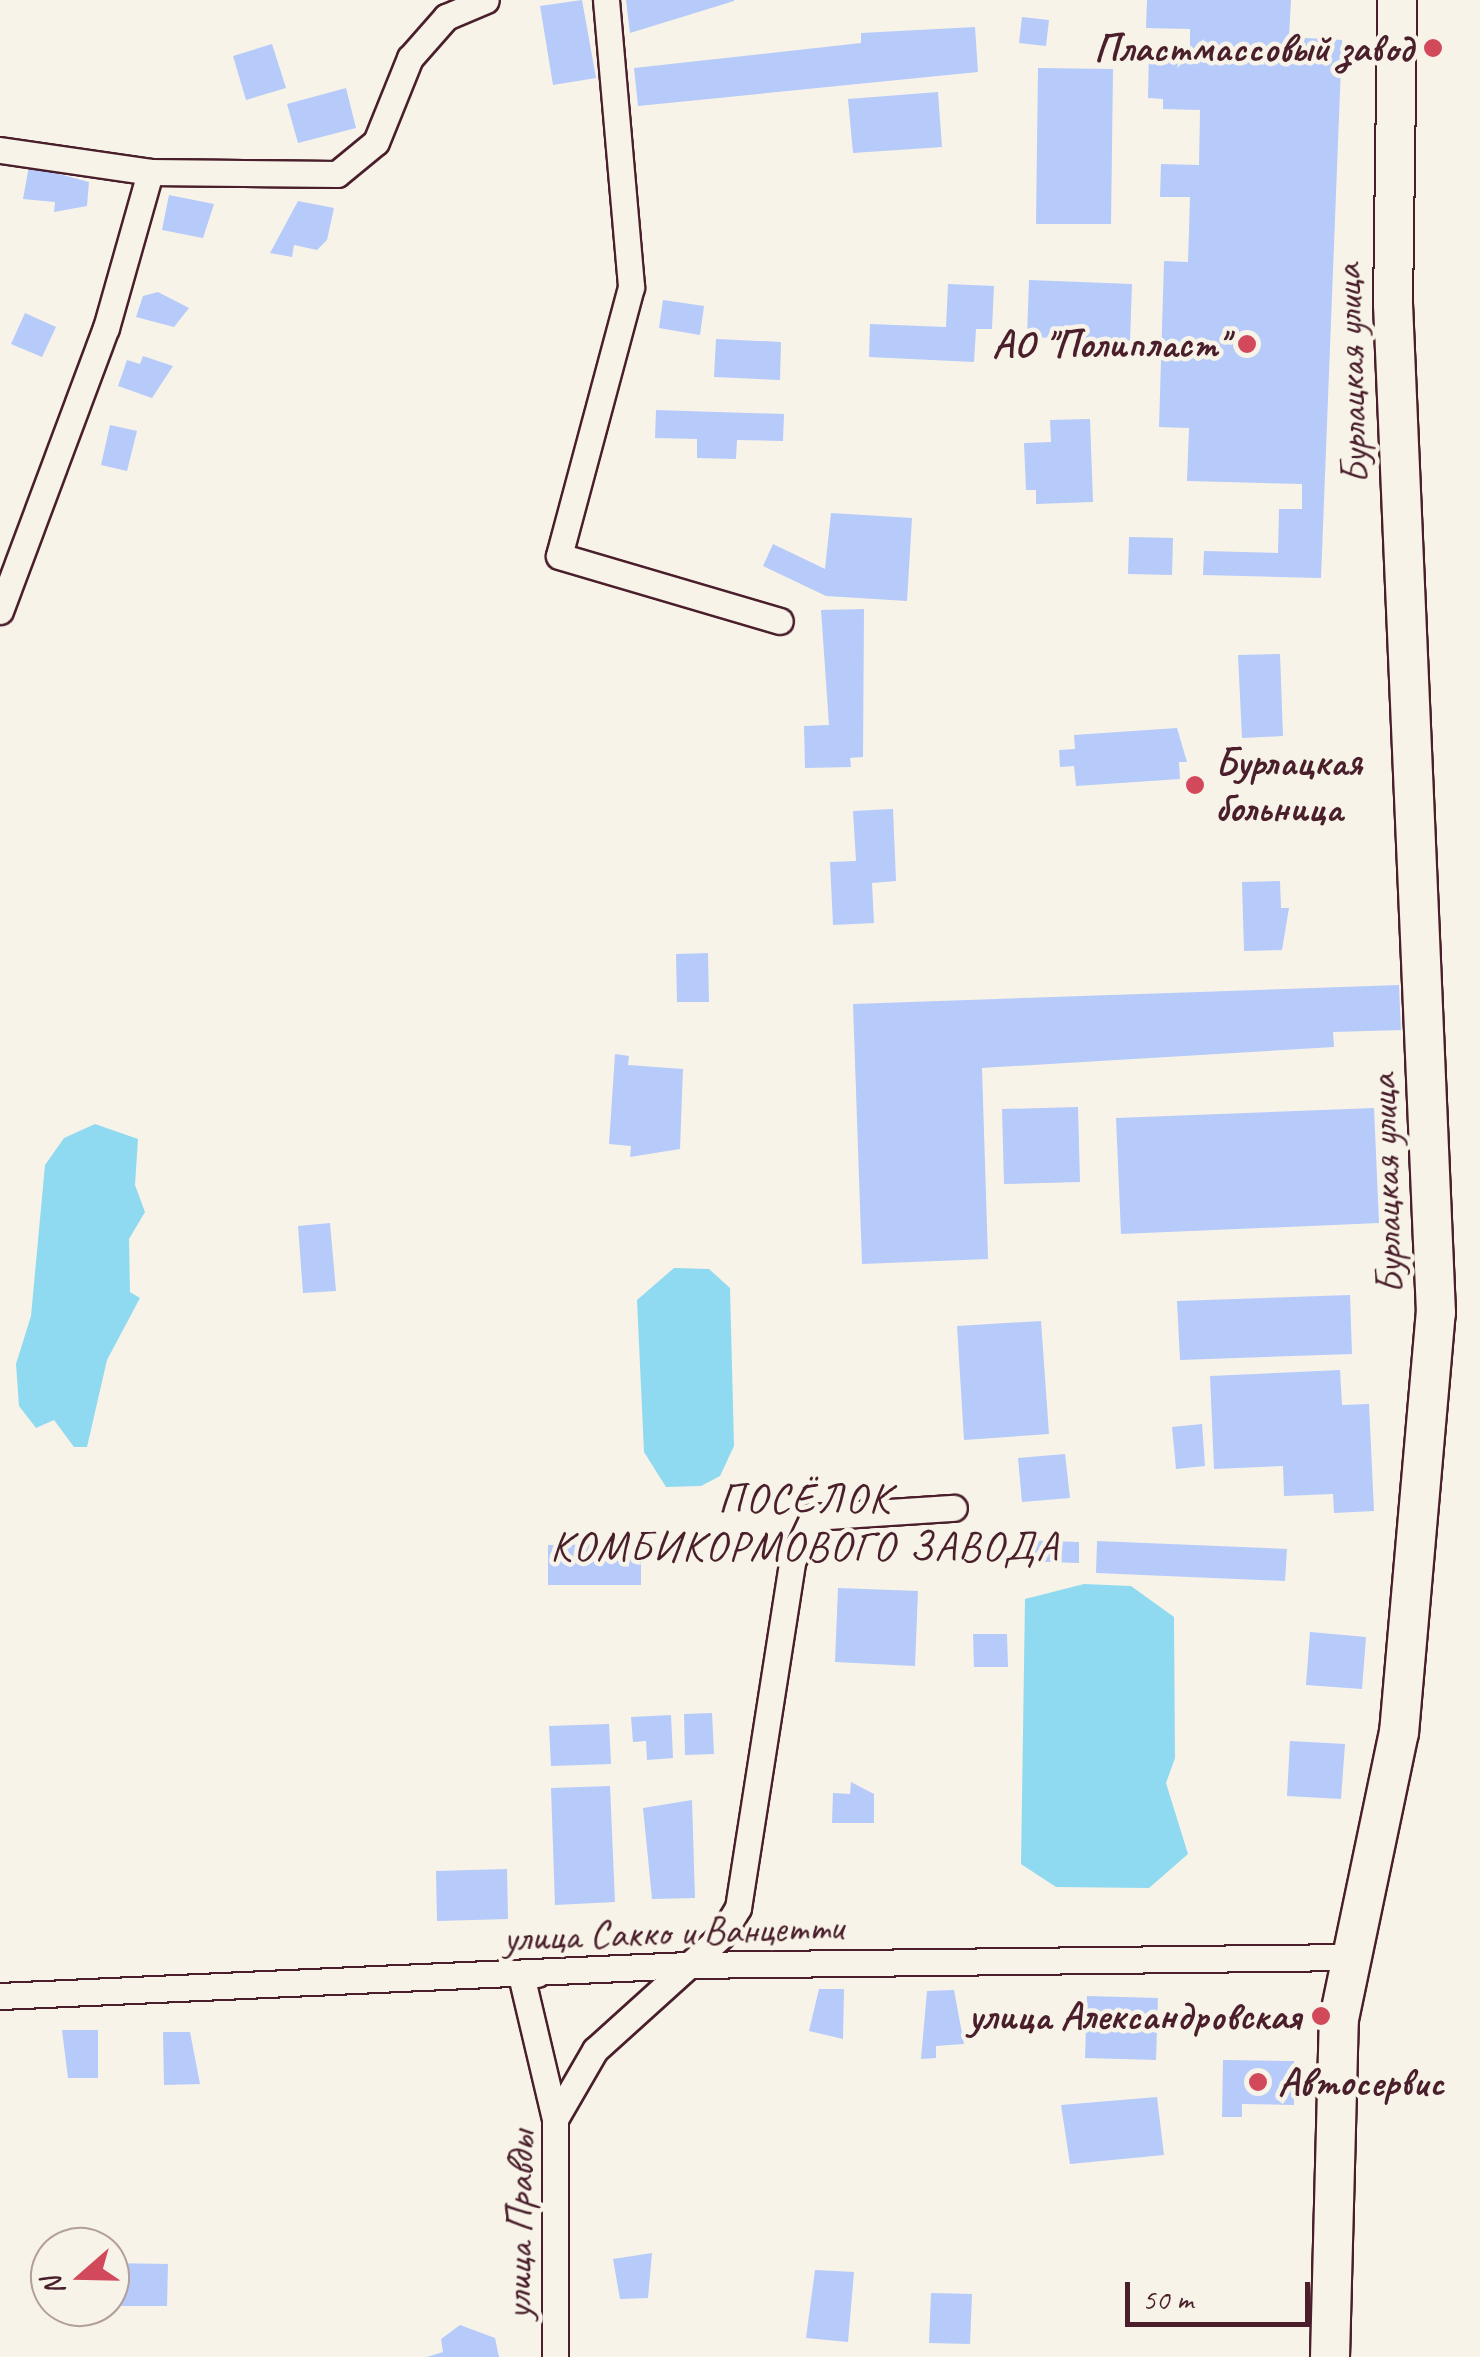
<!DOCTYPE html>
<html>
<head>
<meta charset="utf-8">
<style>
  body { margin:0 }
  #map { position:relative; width:1480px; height:2357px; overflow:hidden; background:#f7f3e8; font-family:Caveat,sans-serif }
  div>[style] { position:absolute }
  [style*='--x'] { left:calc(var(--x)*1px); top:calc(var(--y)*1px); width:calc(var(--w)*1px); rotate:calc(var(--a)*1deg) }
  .water>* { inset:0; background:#8fdaf0 }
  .building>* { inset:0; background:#b6cbfa }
  .roads { filter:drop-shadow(2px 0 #4a1f2b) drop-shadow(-2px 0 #4a1f2b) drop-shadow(0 2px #4a1f2b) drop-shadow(0 -2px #4a1f2b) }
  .street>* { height:25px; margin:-12.5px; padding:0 12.5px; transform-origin:12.5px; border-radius:12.5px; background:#f7f3e8 }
  .secondary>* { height:38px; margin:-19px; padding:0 19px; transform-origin:19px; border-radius:19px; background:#f7f3e8 }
  .dots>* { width:28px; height:28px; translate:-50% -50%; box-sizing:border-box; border:5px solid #f7f3e8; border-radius:50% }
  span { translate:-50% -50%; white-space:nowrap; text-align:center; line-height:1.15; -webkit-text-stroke:9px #f7f3e8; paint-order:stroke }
  .poi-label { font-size:40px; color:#4a1f2b; font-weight:700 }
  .right { translate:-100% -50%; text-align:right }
  .left { translate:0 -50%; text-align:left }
  .street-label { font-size:40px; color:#4a1f2b }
  .neighbourhood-label { font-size:42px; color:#4a1f2b; letter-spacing:2.5px }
  .north { position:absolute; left:30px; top:2227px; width:100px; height:100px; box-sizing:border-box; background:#f7f3e8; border:2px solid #b29e9c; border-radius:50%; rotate:250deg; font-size:28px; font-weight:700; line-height:40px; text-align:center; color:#4a1f2b }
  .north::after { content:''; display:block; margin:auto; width:35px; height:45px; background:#d1495b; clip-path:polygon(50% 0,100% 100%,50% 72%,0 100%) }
  .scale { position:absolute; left:1125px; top:2282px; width:185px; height:45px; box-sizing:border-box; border:5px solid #4a1f2b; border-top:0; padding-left:12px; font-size:30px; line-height:35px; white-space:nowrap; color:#4a1f2b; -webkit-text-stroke:8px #f7f3e8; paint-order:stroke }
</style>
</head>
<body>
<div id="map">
  <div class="water">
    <div style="clip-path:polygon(95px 1124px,138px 1139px,135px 1185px,145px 1212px,129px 1239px,130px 1292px,140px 1298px,107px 1360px,87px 1447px,74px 1447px,54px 1420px,36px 1428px,19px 1406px,16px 1364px,31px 1316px,45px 1165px,64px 1138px)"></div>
    <div style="clip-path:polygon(674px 1268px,709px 1269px,730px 1288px,734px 1446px,720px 1476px,701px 1486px,666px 1487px,644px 1452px,637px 1300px)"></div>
    <div style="clip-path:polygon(1084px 1584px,1131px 1586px,1174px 1617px,1175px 1758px,1166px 1783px,1188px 1854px,1149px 1888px,1056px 1887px,1021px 1864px,1025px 1599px)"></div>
  </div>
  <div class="building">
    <div style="clip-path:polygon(582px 0,596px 78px,553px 85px,540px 6px)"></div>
    <div style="clip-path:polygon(626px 0,734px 0,734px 1px,630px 33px)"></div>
    <div style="clip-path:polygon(1147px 0,1291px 0,1289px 37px,1342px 40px,1321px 578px,1203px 575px,1204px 551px,1278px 553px,1279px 509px,1302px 509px,1302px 484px,1187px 481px,1189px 428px,1159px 427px,1164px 261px,1188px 262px,1190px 197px,1160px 197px,1161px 164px,1199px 165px,1200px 110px,1163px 109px,1163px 99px,1148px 98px,1149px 48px,1190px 48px,1190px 29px,1146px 28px)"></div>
    <div style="clip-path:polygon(1022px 17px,1049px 20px,1046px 46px,1019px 43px)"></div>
    <div style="clip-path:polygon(975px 27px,978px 72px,638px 106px,634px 68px,861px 43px,861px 33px)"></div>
    <div style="clip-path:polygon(272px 44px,286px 88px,246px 100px,233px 56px)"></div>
    <div style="clip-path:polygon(1038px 68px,1113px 69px,1111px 224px,1036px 224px)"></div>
    <div style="clip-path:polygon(346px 88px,356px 128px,298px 143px,287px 104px)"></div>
    <div style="clip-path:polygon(938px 92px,942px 147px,853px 153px,848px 99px)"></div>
    <div style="clip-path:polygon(29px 166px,89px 182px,87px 206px,54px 212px,55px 202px,23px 199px)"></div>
    <div style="clip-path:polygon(169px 195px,214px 204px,203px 238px,162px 230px)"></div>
    <div style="clip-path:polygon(298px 201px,334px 208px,327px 240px,317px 250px,294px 245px,292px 257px,270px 253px)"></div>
    <div style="clip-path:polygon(1029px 280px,1132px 284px,1130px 341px,1027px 337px)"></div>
    <div style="clip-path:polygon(948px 284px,994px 286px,992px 329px,976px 329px,974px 362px,869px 357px,870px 324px,946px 327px)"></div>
    <div style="clip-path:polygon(158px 292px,189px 308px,174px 327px,136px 317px,143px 296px)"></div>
    <div style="clip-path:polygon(663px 300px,704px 306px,700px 335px,659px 328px)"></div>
    <div style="clip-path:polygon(25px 313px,56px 327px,42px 357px,11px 344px)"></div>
    <div style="clip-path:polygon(716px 339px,781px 342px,780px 380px,714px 377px)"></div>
    <div style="clip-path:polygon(143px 356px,173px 366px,152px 398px,118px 386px,127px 360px,140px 364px)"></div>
    <div style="clip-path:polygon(656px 410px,784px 414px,783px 441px,737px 440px,736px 459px,697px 458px,697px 439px,655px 438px)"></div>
    <div style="clip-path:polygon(1090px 419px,1093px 502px,1036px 504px,1036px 490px,1026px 490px,1024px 443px,1051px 442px,1050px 420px)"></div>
    <div style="clip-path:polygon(110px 425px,137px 431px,127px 471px,101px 465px)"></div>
    <div style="clip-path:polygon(831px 513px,912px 518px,907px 601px,826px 596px,763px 566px,773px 544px,825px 569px)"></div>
    <div style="clip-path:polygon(1129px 537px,1173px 538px,1172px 575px,1128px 574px)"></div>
    <div style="clip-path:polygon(864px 609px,863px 757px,850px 758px,851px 767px,805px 768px,804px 726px,829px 725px,821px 610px)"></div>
    <div style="clip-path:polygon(1280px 654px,1283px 736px,1242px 738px,1238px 655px)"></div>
    <div style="clip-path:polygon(1177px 728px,1187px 762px,1179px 762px,1180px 779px,1076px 786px,1074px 766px,1060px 767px,1059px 750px,1075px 749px,1074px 735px)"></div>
    <div style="clip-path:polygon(893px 809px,896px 881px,872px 883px,874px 923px,833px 925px,830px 862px,856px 861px,853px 811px)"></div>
    <div style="clip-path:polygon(1280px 881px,1281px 908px,1289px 908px,1282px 950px,1244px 951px,1242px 882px)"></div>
    <div style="clip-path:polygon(708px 953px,709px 1002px,677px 1002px,676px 954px)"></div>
    <div style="clip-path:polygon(1399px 985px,1401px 1030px,1333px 1032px,1334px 1047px,982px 1068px,988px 1259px,862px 1264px,853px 1004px)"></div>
    <div style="clip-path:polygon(615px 1054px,629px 1056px,628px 1065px,683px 1069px,680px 1149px,630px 1157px,631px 1146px,609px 1144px)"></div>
    <div style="clip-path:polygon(1078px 1107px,1080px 1182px,1004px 1184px,1002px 1109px)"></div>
    <div style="clip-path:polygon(1374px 1108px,1379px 1223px,1121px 1234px,1116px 1118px)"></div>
    <div style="clip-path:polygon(330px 1223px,336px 1291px,303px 1293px,298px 1226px)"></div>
    <div style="clip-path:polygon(1350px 1295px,1352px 1354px,1180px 1360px,1177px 1301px)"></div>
    <div style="clip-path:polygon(1041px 1321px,1049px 1434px,964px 1440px,957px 1326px)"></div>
    <div style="clip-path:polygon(1340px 1370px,1342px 1405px,1369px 1404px,1374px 1511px,1334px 1513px,1333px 1494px,1284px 1496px,1283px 1466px,1214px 1469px,1210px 1376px)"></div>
    <div style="clip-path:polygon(1202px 1424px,1205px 1466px,1176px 1469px,1172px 1427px)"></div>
    <div style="clip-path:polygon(1065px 1454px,1070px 1498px,1022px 1502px,1018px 1458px)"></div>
    <div style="clip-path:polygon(1018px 1540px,1079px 1542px,1079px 1563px,1017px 1561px)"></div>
    <div style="clip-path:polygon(1097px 1541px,1287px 1549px,1285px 1581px,1096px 1573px)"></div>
    <div style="clip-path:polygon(641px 1544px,641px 1585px,548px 1585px,548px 1545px)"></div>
    <div style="clip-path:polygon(838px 1588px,918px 1591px,915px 1666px,835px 1662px)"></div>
    <div style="clip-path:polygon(1310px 1632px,1366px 1637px,1362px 1689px,1306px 1685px)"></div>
    <div style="clip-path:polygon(973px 1634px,1007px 1634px,1008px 1667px,974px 1667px)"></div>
    <div style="clip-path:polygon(712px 1713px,714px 1754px,685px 1755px,684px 1714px)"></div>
    <div style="clip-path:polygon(671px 1715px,673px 1758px,647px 1760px,646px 1741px,633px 1742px,631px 1717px)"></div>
    <div style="clip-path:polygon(609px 1724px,611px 1764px,551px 1766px,549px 1726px)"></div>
    <div style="clip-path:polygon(1290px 1741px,1345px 1744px,1341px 1799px,1287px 1796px)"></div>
    <div style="clip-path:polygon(851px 1782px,874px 1794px,874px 1823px,832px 1823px,833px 1793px,850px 1794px)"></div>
    <div style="clip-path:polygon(610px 1786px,615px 1902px,555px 1905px,551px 1788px)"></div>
    <div style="clip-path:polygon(692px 1800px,695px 1898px,652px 1899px,643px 1808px)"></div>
    <div style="clip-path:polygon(507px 1869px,508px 1919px,437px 1921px,436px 1871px)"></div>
    <div style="clip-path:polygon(819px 1989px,844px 1989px,843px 2039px,809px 2031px)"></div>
    <div style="clip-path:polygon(954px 1990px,964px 2044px,936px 2046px,936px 2058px,921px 2059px,927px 1991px)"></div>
    <div style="clip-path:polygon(1087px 1996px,1158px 1998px,1156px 2060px,1085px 2058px)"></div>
    <div style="clip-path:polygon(62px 2030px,98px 2030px,98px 2078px,68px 2078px)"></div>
    <div style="clip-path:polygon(163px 2032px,190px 2032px,200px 2084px,164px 2085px)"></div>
    <div style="clip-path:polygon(1223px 2060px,1294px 2061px,1294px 2105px,1242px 2104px,1242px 2117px,1222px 2117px)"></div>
    <div style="clip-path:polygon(1157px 2097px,1164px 2155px,1070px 2164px,1061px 2105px)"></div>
    <div style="clip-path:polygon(652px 2253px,648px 2298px,620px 2299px,613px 2259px)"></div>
    <div style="clip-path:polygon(110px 2263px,168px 2264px,167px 2306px,110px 2306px)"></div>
    <div style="clip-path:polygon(815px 2270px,854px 2272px,848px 2342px,806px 2338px)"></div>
    <div style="clip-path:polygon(931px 2293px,972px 2294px,970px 2344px,929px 2343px)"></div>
    <div style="clip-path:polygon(460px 2325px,495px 2338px,499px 2357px,427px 2357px,443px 2352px,441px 2339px)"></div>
  </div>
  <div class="roads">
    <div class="street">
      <div style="--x:606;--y:0;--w:288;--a:85"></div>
      <div style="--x:631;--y:287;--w:278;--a:105"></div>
      <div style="--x:559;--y:556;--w:230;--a:16.4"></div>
      <div style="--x:0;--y:150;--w:152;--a:8.3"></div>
      <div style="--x:150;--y:172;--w:187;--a:0.6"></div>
      <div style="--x:337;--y:174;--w:50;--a:-39.4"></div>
      <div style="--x:376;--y:142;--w:91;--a:-68"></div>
      <div style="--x:410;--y:58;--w:55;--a:-48.7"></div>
      <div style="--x:446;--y:17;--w:43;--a:-23"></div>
      <div style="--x:0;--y:611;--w:302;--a:-69.5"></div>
      <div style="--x:106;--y:328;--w:162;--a:-74.2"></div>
      <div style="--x:537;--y:1974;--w:16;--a:176"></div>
      <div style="--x:521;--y:1975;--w:148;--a:76.7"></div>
      <div style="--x:0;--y:1996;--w:688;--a:-2.58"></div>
      <div style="--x:687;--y:1965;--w:662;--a:-0.69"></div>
      <div style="--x:555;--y:2357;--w:238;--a:-90"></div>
      <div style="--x:555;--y:2119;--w:80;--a:-59.9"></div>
      <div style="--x:595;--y:2050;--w:170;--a:-42.1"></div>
      <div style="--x:721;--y:1936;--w:33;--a:-59"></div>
      <div style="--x:738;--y:1908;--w:350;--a:-81.1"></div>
      <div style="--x:792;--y:1562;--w:50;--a:-65"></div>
      <div style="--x:813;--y:1517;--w:141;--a:-3.7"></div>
    </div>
    <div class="secondary">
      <div style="--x:1330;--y:2357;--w:338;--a:-88.5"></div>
      <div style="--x:1339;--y:2019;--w:292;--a:-78.2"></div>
      <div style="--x:1399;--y:1733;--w:422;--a:-85"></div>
      <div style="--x:1436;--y:1313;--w:1009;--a:-92.44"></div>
      <div style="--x:1393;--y:305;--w:305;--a:-89.2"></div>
    </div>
  </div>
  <div class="dots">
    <div style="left:1433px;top:48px;background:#d1495b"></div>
    <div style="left:1247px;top:344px;background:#d1495b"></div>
    <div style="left:1195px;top:785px;background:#d1495b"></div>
    <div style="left:1321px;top:2016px;background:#d1495b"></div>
    <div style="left:1258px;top:2082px;background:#d1495b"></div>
  </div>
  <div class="poi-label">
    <span class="right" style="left:1413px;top:48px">Пластмассовый завод</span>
    <span class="right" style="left:1227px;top:344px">АО "Полипласт"</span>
    <span class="left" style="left:1215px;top:785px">Бурлацкая<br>больница</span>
    <span class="right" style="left:1301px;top:2016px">улица Александровская</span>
    <span class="left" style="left:1278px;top:2082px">Автосервис</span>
  </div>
  <div class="street-label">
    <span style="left:1351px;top:374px;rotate:-92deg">Бурлацкая улица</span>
    <span style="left:1386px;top:1184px;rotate:-92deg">Бурлацкая улица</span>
    <span style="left:673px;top:1932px;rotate:-2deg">улица Сакко и Ванцетти</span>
    <span style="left:519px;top:2225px;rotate:-89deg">улица Правды</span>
  </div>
  <div class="neighbourhood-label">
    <span style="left:805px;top:1523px">ПОСЁЛОК<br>КОМБИКОРМОВОГО ЗАВОДА</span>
  </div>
  <div class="north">N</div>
  <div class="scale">50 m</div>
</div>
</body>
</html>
